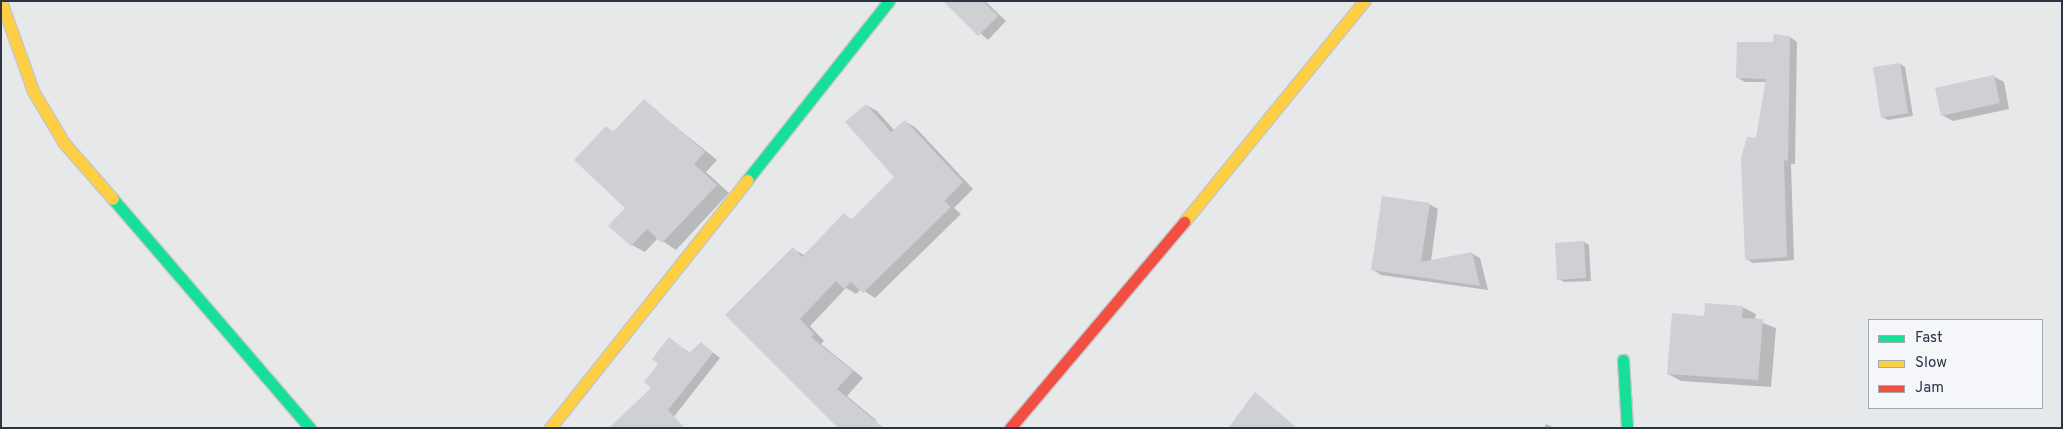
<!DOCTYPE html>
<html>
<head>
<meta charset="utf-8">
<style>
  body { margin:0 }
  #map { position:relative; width:2063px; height:429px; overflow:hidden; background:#e6e8ea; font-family:Overpass,sans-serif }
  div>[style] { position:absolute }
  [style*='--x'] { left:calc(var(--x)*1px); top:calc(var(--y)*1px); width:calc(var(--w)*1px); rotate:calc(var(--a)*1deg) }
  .shadow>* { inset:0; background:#0003 }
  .building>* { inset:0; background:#ced0d3 }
  .roads { filter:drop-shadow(1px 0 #c4c6c8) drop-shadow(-1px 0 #c4c6c8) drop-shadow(0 1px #c4c6c8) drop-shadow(0 -1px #c4c6c8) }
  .fast>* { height:11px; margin:-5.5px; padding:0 5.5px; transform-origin:5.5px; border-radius:5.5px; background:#16e098 }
  .slow>* { height:11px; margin:-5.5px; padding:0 5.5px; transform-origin:5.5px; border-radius:5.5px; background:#ffcf43 }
  .jam>* { height:11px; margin:-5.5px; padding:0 5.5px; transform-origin:5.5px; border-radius:5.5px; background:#f24e42 }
  span { translate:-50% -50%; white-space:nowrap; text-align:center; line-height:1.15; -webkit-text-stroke:4.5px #f4f6f9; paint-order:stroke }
  .frame { position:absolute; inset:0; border:2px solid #2b3445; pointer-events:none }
  .legend { position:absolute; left:1868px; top:319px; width:175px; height:90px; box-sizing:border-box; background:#f4f6f9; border:1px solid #a4a8b1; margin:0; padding:6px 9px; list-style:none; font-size:15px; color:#2b3445 }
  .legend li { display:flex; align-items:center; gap:10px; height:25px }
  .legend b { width:25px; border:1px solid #a4a8b1 }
</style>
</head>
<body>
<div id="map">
  <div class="shadow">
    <div style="clip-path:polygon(944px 1px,985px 1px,1006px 21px,988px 40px)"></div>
    <div style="clip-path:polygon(1790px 37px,1797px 42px,1795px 164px,1791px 164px,1794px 260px,1753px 263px,1746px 259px,1757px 139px,1767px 82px,1745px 82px,1738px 78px,1774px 44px)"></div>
    <div style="clip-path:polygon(1900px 64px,1905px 67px,1913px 116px,1888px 120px,1882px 117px)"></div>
    <div style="clip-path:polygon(1993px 76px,2004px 82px,2009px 109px,1953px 121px,1942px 115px)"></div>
    <div style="clip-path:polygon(644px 101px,717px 160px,706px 172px,729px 193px,676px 250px,658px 238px,645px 252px,632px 245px,626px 207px,607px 128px,614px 132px)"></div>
    <div style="clip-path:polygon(866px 105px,877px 111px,895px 131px,905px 121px,916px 128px,973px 189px,954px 208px,961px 214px,875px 298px,861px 289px,856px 294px,846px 288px,810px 326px,824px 341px,821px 344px,863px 378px,847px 396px,876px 420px,869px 428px,727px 315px,793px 249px,804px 255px,844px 215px,853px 220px,896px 177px)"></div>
    <div style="clip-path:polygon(1429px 204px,1438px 209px,1431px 261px,1471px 253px,1480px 258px,1488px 290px,1381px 275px,1372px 269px)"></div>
    <div style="clip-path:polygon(1584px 242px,1589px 245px,1591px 281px,1564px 282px,1559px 279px)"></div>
    <div style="clip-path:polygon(1742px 307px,1756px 314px,1755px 320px,1776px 328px,1771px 387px,1681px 381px,1668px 374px,1705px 317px)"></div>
    <div style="clip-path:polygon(670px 339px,690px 353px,701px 343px,720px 358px,665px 428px,653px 388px)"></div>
    <div style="clip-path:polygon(1546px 424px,1555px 428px,1544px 428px)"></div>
  </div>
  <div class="building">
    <div style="clip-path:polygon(943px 1px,983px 1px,998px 16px,978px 36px)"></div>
    <div style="clip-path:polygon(1774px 34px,1790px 36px,1788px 161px,1784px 160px,1787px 257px,1745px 260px,1741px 158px,1747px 137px,1756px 138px,1766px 79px,1736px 78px,1737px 42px,1773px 42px)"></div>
    <div style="clip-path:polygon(1900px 63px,1908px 113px,1881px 118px,1873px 67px)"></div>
    <div style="clip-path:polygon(1994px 75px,2000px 103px,1941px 116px,1935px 88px)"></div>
    <div style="clip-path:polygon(644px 99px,705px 152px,694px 164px,717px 185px,662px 243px,647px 229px,631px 246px,608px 226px,625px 208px,574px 160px,606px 126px,613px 132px)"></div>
    <div style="clip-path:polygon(866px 104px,891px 132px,905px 120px,963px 182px,944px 201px,951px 207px,863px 293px,851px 282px,844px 289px,836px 281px,800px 319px,814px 334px,811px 337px,853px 371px,837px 389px,884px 428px,838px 428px,725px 315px,793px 247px,802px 257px,844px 213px,851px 220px,894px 177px,845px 122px)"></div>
    <div style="clip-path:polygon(1382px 196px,1430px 203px,1421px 262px,1472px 252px,1480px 286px,1371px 270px)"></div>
    <div style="clip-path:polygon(1584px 241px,1586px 278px,1557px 280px,1555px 243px)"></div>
    <div style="clip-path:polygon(1705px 303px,1743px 306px,1742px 318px,1763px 319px,1758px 380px,1667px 374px,1672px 313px,1704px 316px)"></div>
    <div style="clip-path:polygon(669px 337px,689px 353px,701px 342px,713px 353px,668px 410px,685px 428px,609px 428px,651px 388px,644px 382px,658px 364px,652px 359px)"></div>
    <div style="clip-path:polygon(1255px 392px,1297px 428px,1228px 428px)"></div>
  </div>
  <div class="roads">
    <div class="fast">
      <div style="--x:747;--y:180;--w:228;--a:-51.6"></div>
      <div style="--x:113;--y:199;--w:302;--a:49.3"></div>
      <div style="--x:1623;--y:360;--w:68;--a:86.6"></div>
    </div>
    <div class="slow">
      <div style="--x:1;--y:1;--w:96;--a:70.4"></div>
      <div style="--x:33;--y:91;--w:61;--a:59.2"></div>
      <div style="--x:64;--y:143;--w:74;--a:48.8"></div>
      <div style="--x:1184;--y:222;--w:285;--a:-50.8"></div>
      <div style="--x:550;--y:428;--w:317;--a:-51.5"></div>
    </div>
    <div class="jam">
      <div style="--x:1010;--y:428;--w:270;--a:-49.8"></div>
    </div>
  </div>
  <div class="frame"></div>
  <ul class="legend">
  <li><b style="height:6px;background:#16e098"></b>Fast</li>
  <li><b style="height:6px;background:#ffcf43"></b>Slow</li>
  <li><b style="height:6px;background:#f24e42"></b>Jam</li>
  </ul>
</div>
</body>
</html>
